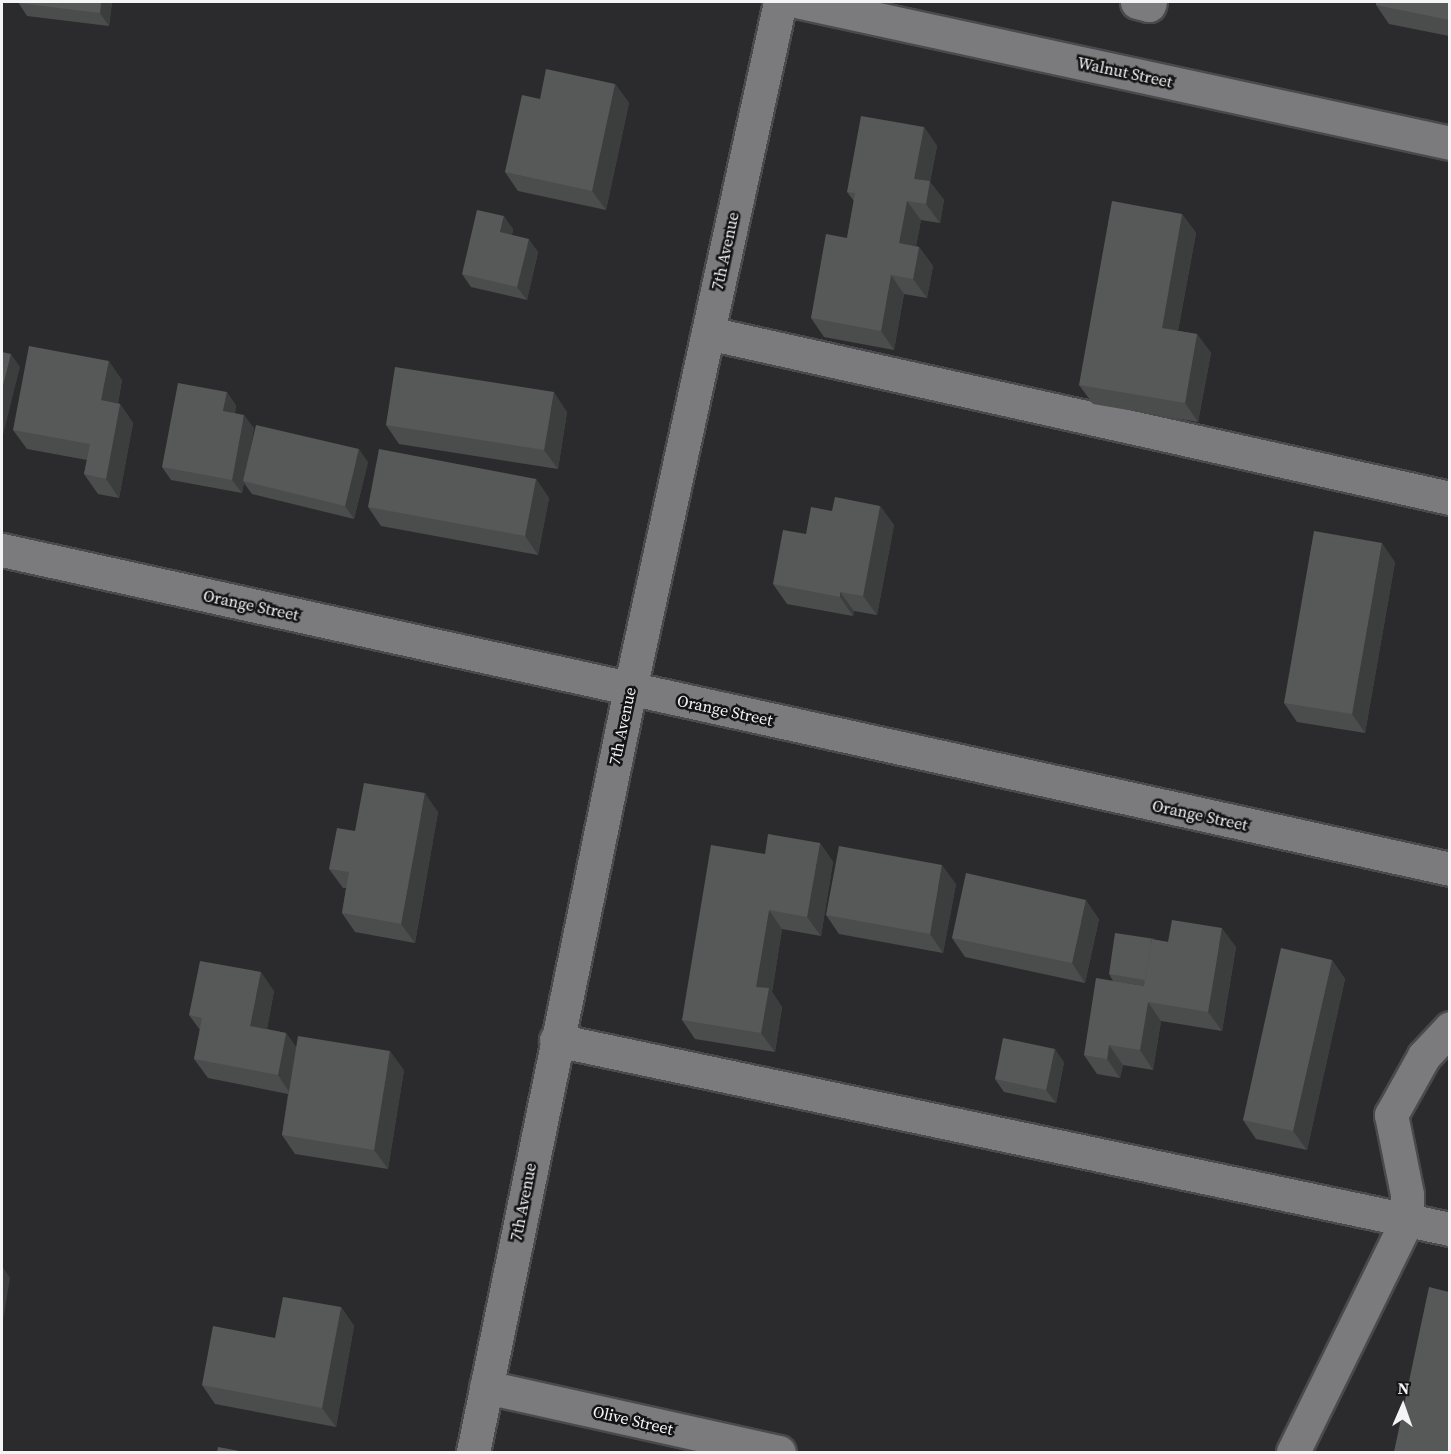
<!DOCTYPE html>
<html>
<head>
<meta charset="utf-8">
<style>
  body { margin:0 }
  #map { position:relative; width:1451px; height:1454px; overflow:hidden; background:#2b2b2e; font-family:"Source Serif 4",serif }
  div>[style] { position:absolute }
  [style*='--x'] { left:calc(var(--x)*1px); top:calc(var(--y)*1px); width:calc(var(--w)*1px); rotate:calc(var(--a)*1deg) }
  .roads { filter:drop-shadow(2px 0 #4a4a4c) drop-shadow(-2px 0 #4a4a4c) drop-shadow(0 2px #4a4a4c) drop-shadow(0 -2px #4a4a4c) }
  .minor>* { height:33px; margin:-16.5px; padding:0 16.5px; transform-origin:16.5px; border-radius:16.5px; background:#7b7b7e }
  .wall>* { inset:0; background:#4a4d4b }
  .shaded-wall>* { inset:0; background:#3c3e3d }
  .building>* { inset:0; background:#565957 }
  span { translate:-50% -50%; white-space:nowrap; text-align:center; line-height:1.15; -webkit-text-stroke:5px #141415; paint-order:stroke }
  .street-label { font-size:16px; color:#f4f4f6 }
  .frame { position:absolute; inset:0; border:3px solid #f4f4f6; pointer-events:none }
  .north { position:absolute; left:1373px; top:1376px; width:60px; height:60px; -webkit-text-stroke:4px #141415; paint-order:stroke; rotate:2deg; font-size:16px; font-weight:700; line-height:24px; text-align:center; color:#f4f4f6 }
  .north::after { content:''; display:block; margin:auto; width:21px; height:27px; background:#f4f4f6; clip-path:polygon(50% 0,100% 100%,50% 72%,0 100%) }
</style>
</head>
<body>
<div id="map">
  <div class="roads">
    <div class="minor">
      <div style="--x:800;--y:2;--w:665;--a:12.24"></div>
      <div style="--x:1137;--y:2;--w:12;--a:14"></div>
      <div style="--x:1149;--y:5;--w:3;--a:-72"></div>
      <div style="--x:708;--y:333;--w:760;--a:12.54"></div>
      <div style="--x:2;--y:550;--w:1483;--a:12.42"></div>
      <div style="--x:556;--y:1040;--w:914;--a:11.94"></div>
      <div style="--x:486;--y:1387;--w:300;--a:12.5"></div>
      <div style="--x:473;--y:1452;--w:779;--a:-78.37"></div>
      <div style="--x:630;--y:689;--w:703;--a:-77.68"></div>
      <div style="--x:1293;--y:1452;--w:258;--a:-63.8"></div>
      <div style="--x:1407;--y:1220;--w:26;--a:-90"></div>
      <div style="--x:1407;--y:1194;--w:81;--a:-101.4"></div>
      <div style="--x:1391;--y:1115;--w:68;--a:-60.8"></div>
      <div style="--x:1424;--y:1056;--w:38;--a:-47"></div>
    </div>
  </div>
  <div class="wall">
    <div style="clip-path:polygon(18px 2px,112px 2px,109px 26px,27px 16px)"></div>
    <div style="clip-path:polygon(1449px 2px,1449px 36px,1389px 24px,1376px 5px)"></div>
    <div style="clip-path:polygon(615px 84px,629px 103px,606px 210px,518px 191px,505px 172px,540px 99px)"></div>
    <div style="clip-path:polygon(924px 127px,937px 146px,930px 182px,944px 200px,940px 223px,921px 220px,916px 246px,919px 247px,933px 266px,927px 298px,904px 294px,894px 350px,824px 337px,811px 318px,847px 238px,854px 201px,847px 192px)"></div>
    <div style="clip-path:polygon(1182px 214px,1196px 233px,1178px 331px,1197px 334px,1211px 353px,1198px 422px,1093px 404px,1079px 385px)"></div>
    <div style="clip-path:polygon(513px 229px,512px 235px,538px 252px,527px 300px,471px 287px,462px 274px)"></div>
    <div style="clip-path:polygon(122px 380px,118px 403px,120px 404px,133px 423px,119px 498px,98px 494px,84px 474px,87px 460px,27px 449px,13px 430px)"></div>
    <div style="clip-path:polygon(236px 405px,235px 413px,254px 428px,248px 460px,368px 462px,354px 519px,252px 494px,244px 483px,242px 493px,171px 480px,162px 467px)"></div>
    <div style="clip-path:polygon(567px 412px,558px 469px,399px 444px,386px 425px)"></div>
    <div style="clip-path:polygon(536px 479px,549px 498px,538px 555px,381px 526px,368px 507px)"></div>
    <div style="clip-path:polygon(880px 506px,894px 525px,877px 615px,854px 611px,853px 616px,787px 604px,773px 584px,832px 511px)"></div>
    <div style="clip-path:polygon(1395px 562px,1365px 733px,1297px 722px,1284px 703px)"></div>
    <div style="clip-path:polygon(438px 812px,415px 943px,355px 932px,342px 913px,346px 888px,343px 888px,329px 869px,355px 831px)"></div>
    <div style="clip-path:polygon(820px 843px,833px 862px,821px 936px,782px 929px,772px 992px,782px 1007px,775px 1052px,695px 1039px,682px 1020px,765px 854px)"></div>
    <div style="clip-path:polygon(956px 884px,943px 953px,839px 934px,826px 915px)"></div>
    <div style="clip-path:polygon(1099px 919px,1085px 983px,965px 957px,952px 938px)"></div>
    <div style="clip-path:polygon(1155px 940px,1168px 942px,1236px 947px,1222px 1031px,1161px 1021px,1153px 1070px,1123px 1065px,1120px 1078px,1097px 1074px,1084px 1055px,1144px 986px,1113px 981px,1109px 974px)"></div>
    <div style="clip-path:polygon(1332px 960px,1345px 979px,1307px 1150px,1256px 1139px,1243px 1120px)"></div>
    <div style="clip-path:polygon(274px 991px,267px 1029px,286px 1033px,296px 1047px,404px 1070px,388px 1169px,295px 1154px,282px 1135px,288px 1094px,208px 1078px,194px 1059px,200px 1030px,189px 1015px)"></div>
    <div style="clip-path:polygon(1064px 1062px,1056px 1103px,1004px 1092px,995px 1079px)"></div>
    <div style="clip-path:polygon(341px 1307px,354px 1326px,336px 1427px,215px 1404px,202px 1385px,275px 1338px)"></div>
  </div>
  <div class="shaded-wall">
    <div style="clip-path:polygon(101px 2px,112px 2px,109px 26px,100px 13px)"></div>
    <div style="clip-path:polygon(615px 84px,629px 103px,606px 210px,592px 191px)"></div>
    <div style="clip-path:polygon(924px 127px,937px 146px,930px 182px,944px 200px,940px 223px,926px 204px,914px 179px)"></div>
    <div style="clip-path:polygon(907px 201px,921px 220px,913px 262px,899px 243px)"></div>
    <div style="clip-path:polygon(1182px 214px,1196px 233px,1175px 347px,1162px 328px)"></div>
    <div style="clip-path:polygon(504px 216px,513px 229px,510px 245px,500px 232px)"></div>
    <div style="clip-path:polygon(529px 239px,538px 252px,527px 300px,517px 287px)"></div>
    <div style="clip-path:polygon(919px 247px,933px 266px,927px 298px,913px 279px)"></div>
    <div style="clip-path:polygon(891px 275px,904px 294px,894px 350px,881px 331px)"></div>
    <div style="clip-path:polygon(1197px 334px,1211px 353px,1198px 422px,1185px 403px)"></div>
    <div style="clip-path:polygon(11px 354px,20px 367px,2px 439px,2px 390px)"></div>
    <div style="clip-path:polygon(109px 361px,122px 380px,115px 419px,101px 400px)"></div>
    <div style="clip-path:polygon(227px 392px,236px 405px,233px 424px,223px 411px)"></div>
    <div style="clip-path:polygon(554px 392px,567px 412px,558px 469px,544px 450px)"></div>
    <div style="clip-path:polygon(120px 404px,133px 423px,119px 498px,106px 479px)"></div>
    <div style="clip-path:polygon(244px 415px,254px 428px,242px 493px,232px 480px)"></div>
    <div style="clip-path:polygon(359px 449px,368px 462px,354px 519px,345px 506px)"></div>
    <div style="clip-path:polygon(536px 479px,549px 498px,538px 555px,525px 536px)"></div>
    <div style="clip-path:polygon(880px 506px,894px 525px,877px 615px,863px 596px)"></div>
    <div style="clip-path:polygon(1382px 543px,1395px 562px,1365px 733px,1352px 714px)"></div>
    <div style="clip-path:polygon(840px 592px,854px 611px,853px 616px,840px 597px)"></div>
    <div style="clip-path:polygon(425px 793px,438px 812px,415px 943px,401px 924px)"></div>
    <div style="clip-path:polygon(820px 843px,833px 862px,821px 936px,807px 917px)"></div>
    <div style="clip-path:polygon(942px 865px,956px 884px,943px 953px,930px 934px)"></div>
    <div style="clip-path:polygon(1086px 900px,1099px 919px,1085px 983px,1072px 963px)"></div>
    <div style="clip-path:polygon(769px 910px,782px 929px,772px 992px,782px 1007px,775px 1052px,761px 1033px,756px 987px)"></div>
    <div style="clip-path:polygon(1222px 928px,1236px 947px,1222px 1031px,1208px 1012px)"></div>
    <div style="clip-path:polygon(1332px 960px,1345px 979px,1307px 1150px,1293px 1131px)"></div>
    <div style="clip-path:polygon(261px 972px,274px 991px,264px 1045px,250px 1026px)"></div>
    <div style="clip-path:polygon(1148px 1002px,1161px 1021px,1153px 1070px,1140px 1050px)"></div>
    <div style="clip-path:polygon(286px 1033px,299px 1052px,291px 1095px,278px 1075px)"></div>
    <div style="clip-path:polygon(1109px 1045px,1123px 1065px,1120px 1078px,1107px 1059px)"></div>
    <div style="clip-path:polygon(1055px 1049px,1064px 1062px,1056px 1103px,1046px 1090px)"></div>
    <div style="clip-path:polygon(390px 1051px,404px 1070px,388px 1169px,374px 1150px)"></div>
    <div style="clip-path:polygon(2px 1266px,10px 1278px,2px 1327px)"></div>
    <div style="clip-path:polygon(341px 1307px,354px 1326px,336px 1427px,322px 1408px)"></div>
  </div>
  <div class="building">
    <div style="clip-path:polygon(18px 2px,101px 2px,100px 13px,18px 3px)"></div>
    <div style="clip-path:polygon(1376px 2px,1449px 2px,1449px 20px,1376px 5px)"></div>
    <div style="clip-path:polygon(546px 69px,615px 84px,592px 191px,505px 172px,522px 95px,540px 99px)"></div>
    <div style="clip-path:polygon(861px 116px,924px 127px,914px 179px,930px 181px,926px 204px,907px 201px,899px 243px,919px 247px,913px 279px,891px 275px,881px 331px,811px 318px,826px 234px,847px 238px,855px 193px,847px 192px)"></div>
    <div style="clip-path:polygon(1112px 201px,1182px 214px,1162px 328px,1197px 334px,1185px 403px,1079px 385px)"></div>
    <div style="clip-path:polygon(477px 210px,504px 216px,500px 232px,529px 239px,517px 287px,462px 274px)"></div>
    <div style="clip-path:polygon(29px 346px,109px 361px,101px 400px,120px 404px,106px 479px,84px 474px,90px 444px,13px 430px)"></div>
    <div style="clip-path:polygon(2px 352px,11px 354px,2px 390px)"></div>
    <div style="clip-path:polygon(395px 367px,554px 392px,544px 450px,386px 425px)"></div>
    <div style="clip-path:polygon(178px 383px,227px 392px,223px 411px,244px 415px,232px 480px,162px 467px)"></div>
    <div style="clip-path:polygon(256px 425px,359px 449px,345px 506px,243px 481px)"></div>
    <div style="clip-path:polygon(379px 449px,536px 479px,525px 536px,368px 507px)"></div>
    <div style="clip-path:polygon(835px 497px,880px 506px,863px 596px,840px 592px,840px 597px,773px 584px,783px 530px,806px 534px,811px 507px,832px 511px)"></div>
    <div style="clip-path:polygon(1314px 531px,1382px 543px,1352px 714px,1284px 703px)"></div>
    <div style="clip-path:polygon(364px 783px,425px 793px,401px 924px,342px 913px,349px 872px,329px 869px,337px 828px,355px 831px)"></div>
    <div style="clip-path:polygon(768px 834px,820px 843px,807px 917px,769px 910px,756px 987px,769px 988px,761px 1033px,682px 1020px,711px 845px,765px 854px)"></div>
    <div style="clip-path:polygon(839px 846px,942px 865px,930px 934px,826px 915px)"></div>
    <div style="clip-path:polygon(966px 873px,1086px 900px,1072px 963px,952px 938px)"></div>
    <div style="clip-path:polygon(1172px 920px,1222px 928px,1208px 1012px,1148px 1002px,1140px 1050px,1109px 1045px,1107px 1059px,1084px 1055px,1096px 978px,1144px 986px,1152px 939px,1168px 942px)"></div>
    <div style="clip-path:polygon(1115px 933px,1155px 939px,1152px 939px,1145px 980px,1109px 974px)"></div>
    <div style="clip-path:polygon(1281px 948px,1332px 960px,1293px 1131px,1243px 1120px)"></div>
    <div style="clip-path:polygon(200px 961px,261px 972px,250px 1026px,286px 1033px,278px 1075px,194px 1059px,202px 1018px,189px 1015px)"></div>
    <div style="clip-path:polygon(298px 1036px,390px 1051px,374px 1150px,282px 1135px)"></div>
    <div style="clip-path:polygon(1003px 1038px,1055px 1049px,1046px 1090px,995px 1079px)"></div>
    <div style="clip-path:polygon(1429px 1287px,1449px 1292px,1449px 1452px,1394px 1452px)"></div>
    <div style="clip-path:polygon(283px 1297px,341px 1307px,322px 1408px,202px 1385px,213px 1326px,275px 1338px)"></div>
    <div style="clip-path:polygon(218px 1447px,245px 1452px,217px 1452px)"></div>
  </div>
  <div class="street-label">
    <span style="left:1125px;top:72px;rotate:12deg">Walnut Street</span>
    <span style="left:725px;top:251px;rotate:-78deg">7th Avenue</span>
    <span style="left:251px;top:605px;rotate:12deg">Orange Street</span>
    <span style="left:725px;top:710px;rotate:12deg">Orange Street</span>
    <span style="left:622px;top:726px;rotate:-78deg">7th Avenue</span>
    <span style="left:1200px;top:815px;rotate:12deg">Orange Street</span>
    <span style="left:523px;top:1202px;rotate:-79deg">7th Avenue</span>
    <span style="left:633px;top:1420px;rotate:13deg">Olive Street</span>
  </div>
  <div class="frame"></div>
  <div class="north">N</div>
</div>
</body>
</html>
